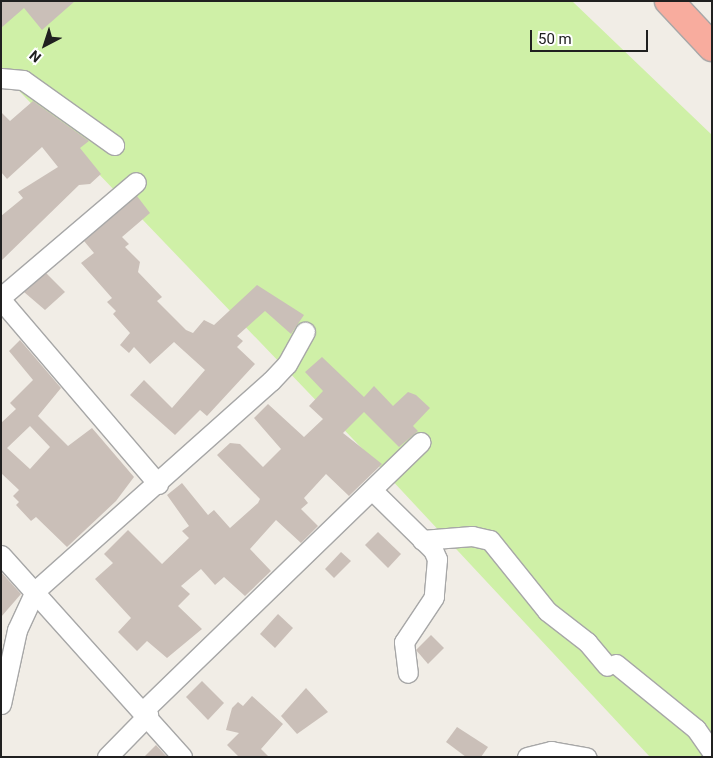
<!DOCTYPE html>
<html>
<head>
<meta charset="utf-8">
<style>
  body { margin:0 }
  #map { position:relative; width:713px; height:758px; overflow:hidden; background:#f1ede6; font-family:Roboto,sans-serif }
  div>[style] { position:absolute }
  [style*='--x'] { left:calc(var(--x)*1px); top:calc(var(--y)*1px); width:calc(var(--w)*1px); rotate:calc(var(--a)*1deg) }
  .grass>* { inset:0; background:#cff0a7 }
  .building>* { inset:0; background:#cabfb8 }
  .roads { filter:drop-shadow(1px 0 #a7a7a7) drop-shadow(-1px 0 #a7a7a7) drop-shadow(0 1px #a7a7a7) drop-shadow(0 -1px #a7a7a7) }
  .minor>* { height:19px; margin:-9.5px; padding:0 9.5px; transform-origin:9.5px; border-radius:9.5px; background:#fff }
  .trunk>* { height:28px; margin:-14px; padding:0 14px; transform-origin:14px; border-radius:14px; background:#f8ac9e }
  span { translate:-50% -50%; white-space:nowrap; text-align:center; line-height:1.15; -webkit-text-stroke:4px #fff; paint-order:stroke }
  .frame { position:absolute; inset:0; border:2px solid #202020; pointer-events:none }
  .north { position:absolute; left:20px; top:20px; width:50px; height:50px; -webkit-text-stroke:4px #fff; paint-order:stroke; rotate:220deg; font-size:14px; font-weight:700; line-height:20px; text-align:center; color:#202020 }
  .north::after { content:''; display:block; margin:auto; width:18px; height:22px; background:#202020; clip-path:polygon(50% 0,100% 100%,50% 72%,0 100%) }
  .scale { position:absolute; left:530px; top:30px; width:118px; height:22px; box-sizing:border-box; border:2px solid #202020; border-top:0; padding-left:6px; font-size:15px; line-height:18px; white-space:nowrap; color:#202020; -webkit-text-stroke:4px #fff; paint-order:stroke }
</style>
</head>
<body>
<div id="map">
  <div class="grass">
    <div style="clip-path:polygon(1px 1px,572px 1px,712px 135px,712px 757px,650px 757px,375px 462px,1px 72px)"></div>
  </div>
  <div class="building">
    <div style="clip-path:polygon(1px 1px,75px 1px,42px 30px,24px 8px,1px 28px)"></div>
    <div style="clip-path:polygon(33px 101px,89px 141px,80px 148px,101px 174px,90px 184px,79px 185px,1px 261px,1px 216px,23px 198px,18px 192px,58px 167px,42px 147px,7px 179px,1px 172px,1px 112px,10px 121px)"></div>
    <div style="clip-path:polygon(137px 196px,150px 213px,122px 237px,129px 244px,125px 247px,140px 262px,138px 272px,162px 297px,157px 301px,186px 330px,193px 333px,204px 320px,214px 325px,257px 285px,304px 315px,291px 334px,265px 311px,237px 336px,243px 341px,237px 347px,255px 364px,207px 416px,200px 410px,175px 435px,130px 395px,144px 380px,172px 408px,205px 370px,174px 342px,150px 364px,134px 347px,129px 353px,120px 345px,130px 333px,113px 314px,116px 311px,107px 302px,112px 298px,81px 263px,94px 253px,84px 241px)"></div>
    <div style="clip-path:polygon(46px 273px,65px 292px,45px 310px,24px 292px)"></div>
    <div style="clip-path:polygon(evenodd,20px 340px,61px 388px,38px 416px,68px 446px,92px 428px,134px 477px,116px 501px,67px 547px,36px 517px,31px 521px,16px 505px,19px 502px,13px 496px,19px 490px,1px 473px,1px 423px,16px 409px,10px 403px,33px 380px,9px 351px,20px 340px,30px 426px,50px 447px,30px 469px,7px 448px,30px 426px)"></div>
    <div style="clip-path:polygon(322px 357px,364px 397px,374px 386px,393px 406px,408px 392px,416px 395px,430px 408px,413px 426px,418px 431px,399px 447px,364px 412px,343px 433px,382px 464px,349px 496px,326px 474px,304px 498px,308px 503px,301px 509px,318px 526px,301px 543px,276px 520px,250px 549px,271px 571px,245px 596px,224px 577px,215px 585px,201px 569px,181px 586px,190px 594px,178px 606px,202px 629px,167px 658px,147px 641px,137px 651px,118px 632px,131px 618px,95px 579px,113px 563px,104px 554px,128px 530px,162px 564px,189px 538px,182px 531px,189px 526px,167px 495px,182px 483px,208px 515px,214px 510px,230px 528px,258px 503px,260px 499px,217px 455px,230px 443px,240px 444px,263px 467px,281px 449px,254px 418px,268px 404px,304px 437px,323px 419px,309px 406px,323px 391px,305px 372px)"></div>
    <div style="clip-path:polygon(378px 532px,401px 554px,388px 568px,365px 545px)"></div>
    <div style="clip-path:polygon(341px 552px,351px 561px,334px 578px,325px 569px)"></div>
    <div style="clip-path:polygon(1px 572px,21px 594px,1px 617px)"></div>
    <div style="clip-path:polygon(278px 614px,293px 628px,275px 648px,260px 634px)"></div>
    <div style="clip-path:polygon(431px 635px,444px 648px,428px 664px,416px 650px)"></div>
    <div style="clip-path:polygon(202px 681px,224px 703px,208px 720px,186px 697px)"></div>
    <div style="clip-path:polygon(306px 688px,328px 712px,297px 734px,281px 716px)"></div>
    <div style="clip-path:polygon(252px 696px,283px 724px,261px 749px,269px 757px,239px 757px,227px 745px,239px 733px,226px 730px,232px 708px,238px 702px,243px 706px)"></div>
    <div style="clip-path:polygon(457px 727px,488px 747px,481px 757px,466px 757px,446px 742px)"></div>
    <div style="clip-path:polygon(156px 745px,167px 757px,144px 757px)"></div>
  </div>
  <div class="roads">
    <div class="minor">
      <div style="--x:1;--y:78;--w:22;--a:5"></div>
      <div style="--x:23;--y:80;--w:112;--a:35.5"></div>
      <div style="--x:1;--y:297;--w:177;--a:-40.4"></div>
      <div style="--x:1;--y:300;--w:242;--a:49.5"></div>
      <div style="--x:372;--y:490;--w:86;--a:44.5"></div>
      <div style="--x:433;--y:550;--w:10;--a:66"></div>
      <div style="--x:437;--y:559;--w:38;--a:95"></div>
      <div style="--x:434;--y:597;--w:54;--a:123.7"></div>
      <div style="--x:404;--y:642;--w:31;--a:83"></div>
      <div style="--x:422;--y:540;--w:50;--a:-4.6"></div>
      <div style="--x:472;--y:536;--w:18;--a:13"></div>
      <div style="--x:490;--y:540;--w:91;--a:51.2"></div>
      <div style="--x:547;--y:611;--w:51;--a:37.8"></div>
      <div style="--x:587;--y:642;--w:31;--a:50"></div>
      <div style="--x:1;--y:555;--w:271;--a:48.1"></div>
      <div style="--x:616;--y:664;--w:103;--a:39.1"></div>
      <div style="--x:696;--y:729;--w:28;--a:55"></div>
      <div style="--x:1;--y:704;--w:76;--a:-77.8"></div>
      <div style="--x:17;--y:630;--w:43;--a:-65.2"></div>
      <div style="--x:35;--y:591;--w:316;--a:-41.7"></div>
      <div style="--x:271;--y:381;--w:23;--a:-47"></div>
      <div style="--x:287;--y:364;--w:37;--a:-61"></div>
      <div style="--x:144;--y:710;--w:385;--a:-44.1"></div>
      <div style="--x:107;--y:757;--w:59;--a:-45.7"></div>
      <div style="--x:527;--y:757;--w:25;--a:-14"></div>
      <div style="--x:551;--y:751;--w:36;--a:10"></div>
    </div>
    <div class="trunk">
      <div style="--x:669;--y:1;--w:63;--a:46.9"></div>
    </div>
  </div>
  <div class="frame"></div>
  <div class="north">N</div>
  <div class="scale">50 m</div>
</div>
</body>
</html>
